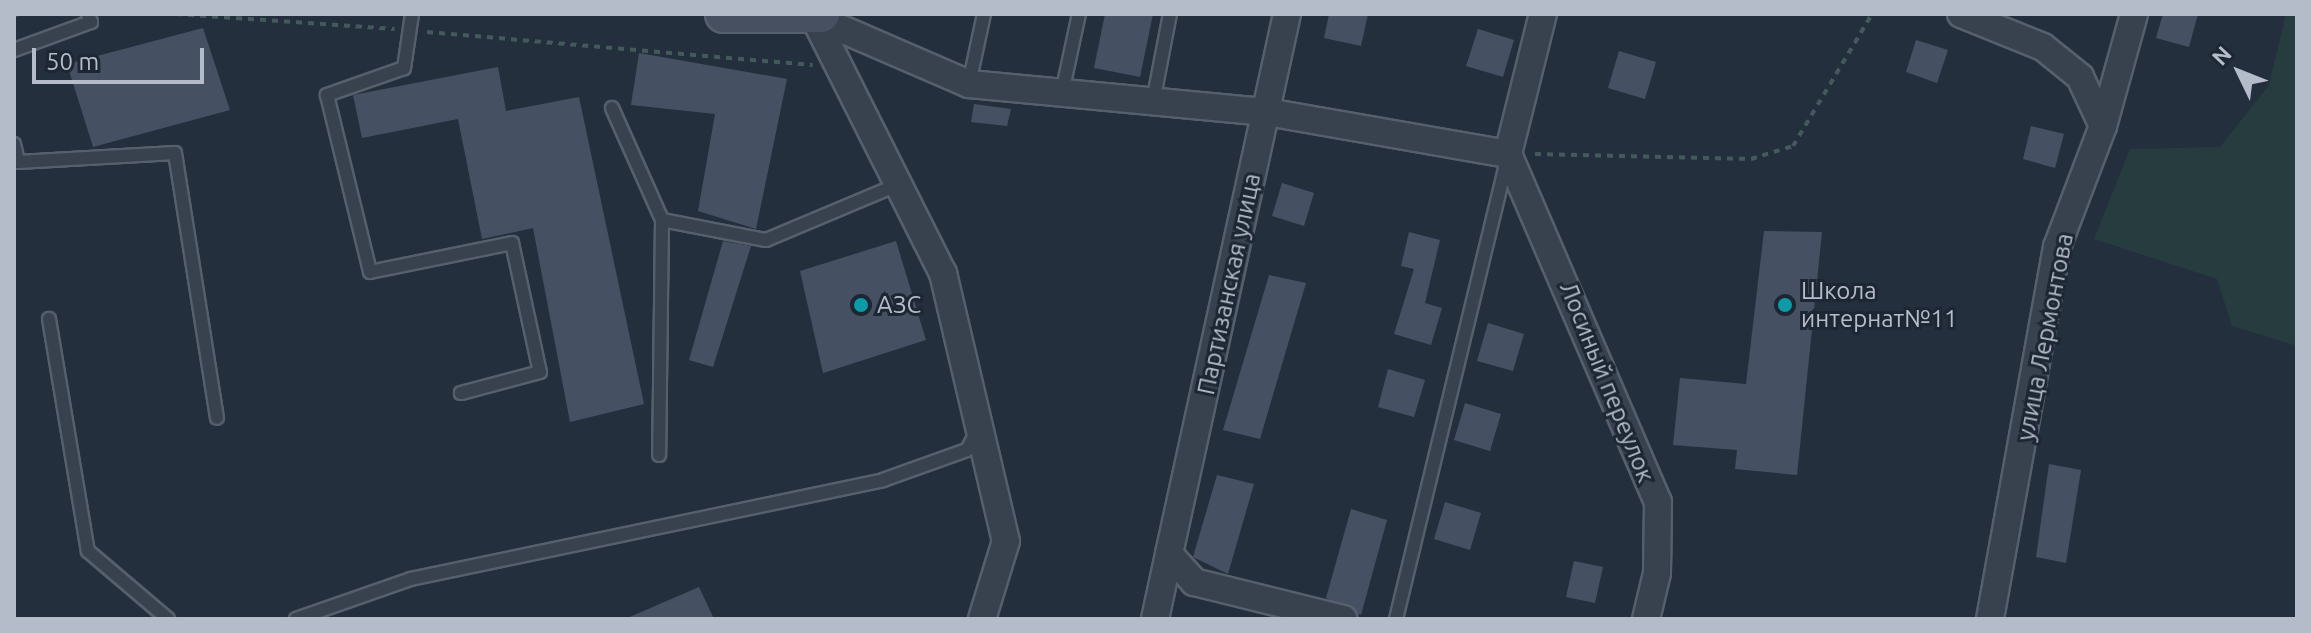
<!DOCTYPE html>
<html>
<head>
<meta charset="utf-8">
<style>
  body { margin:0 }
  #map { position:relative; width:2311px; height:633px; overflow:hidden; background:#242f3e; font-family:Ubuntu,sans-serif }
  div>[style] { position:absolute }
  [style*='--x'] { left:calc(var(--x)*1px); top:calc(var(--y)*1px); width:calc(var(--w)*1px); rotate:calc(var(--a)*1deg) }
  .green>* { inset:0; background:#263c3f }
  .building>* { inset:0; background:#455162 }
  .path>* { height:4px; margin-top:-2px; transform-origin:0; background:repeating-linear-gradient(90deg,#44595c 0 6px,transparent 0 12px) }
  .roads { filter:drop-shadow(2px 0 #565f6c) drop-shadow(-2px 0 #565f6c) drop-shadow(0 2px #565f6c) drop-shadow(0 -2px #565f6c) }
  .lane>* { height:12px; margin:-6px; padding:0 6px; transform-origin:6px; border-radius:6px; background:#38414e }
  .street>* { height:26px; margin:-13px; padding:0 13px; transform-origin:13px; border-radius:13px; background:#38414e }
  .secondary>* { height:36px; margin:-18px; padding:0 18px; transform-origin:18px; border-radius:18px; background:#465061 }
  .dots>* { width:22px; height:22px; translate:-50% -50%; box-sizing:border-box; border:4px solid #1d2633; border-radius:50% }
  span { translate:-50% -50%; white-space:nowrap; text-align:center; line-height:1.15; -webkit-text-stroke:6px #1d2633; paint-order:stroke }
  .street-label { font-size:24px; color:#b4bcc9 }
  .poi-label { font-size:24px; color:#b4bcc9 }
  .left { translate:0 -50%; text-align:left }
  .frame { position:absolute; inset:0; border:16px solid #b4bcc9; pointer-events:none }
  .north { position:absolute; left:2199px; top:32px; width:80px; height:80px; -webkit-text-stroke:6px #1d2633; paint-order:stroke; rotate:313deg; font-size:22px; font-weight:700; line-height:32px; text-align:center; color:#b4bcc9 }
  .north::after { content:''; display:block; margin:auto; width:28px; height:36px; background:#b4bcc9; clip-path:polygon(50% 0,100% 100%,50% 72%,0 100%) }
  .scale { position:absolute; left:32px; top:48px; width:172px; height:36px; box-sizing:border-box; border:4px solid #b4bcc9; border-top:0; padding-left:10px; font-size:24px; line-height:28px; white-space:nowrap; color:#b4bcc9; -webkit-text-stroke:6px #1d2633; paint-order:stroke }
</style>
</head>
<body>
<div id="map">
  <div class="green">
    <div style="clip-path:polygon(2286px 14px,2297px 14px,2297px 346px,2232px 326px,2217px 279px,2094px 239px,2130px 149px,2220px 147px,2269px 85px)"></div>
  </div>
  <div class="building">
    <div style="clip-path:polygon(1105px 14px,1153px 14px,1140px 77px,1094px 68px)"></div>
    <div style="clip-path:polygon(1329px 14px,1368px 14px,1361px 46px,1324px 38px)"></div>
    <div style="clip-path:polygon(2163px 14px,2198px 14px,2189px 47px,2156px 38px)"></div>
    <div style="clip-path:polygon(203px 28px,230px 110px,93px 147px,67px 64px)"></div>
    <div style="clip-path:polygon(1478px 29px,1514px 40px,1503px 77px,1466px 66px)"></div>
    <div style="clip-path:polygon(1916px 40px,1948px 50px,1937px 83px,1906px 72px)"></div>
    <div style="clip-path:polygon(1619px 51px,1656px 62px,1645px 99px,1608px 88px)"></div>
    <div style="clip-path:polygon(639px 53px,787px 79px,756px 229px,698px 211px,715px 114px,631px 105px)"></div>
    <div style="clip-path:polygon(498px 67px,506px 111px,579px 97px,644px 404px,570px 422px,533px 228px,482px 239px,458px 119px,362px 138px,353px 95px)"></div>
    <div style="clip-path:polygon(974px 104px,1011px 109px,1007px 126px,971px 122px)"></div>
    <div style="clip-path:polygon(2031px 126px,2064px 134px,2055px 168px,2023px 159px)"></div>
    <div style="clip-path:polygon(1282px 183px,1314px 193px,1304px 226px,1272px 216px)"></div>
    <div style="clip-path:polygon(1764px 231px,1822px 232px,1797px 475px,1735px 469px,1737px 450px,1673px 445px,1680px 378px,1746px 384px)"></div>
    <div style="clip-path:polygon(1409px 232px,1440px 240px,1425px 303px,1442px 308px,1431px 345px,1394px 334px,1414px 269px,1401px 266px)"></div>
    <div style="clip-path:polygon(723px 241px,751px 246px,713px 367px,689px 360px)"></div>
    <div style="clip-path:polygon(896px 241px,926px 340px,823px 373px,800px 271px)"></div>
    <div style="clip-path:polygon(1269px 275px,1306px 283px,1260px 439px,1223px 430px)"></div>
    <div style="clip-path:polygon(1488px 323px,1524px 334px,1513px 371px,1477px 361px)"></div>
    <div style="clip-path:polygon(1388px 369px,1425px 380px,1414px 417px,1378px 407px)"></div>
    <div style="clip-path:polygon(1465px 403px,1501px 414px,1490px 451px,1454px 440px)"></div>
    <div style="clip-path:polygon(2049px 464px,2081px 470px,2066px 563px,2036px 557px)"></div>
    <div style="clip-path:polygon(1217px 475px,1254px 484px,1228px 574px,1193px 557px)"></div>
    <div style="clip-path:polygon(1445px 502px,1481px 513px,1470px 550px,1434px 539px)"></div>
    <div style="clip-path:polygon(1351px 509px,1387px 520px,1361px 615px,1326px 598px)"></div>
    <div style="clip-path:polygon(1574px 561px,1603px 567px,1595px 603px,1566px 597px)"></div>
    <div style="clip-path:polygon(699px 587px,714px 619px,625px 619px)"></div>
  </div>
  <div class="path">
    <div style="--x:176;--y:14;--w:219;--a:3.9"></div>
    <div style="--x:14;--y:15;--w:6;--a:-9"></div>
    <div style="--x:427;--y:32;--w:387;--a:4.9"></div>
    <div style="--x:1535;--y:154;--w:216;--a:1.3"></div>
    <div style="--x:1751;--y:159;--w:44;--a:-17.2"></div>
    <div style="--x:1793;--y:146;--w:154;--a:-59.1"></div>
  </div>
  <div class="roads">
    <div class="lane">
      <div style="--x:412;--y:14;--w:55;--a:98.4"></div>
      <div style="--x:404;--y:68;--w:82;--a:160.7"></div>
      <div style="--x:327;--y:95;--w:182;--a:76.3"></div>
      <div style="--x:370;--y:272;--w:145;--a:-11.5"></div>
      <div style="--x:512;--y:243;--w:132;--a:77.8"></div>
      <div style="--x:540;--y:372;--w:82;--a:165.1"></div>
      <div style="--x:14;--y:50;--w:82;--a:-20"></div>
      <div style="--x:91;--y:22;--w:9;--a:-111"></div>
      <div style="--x:969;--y:84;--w:72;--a:-77.9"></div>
      <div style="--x:1062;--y:93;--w:81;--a:-77.9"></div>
      <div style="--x:1153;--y:102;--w:90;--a:-79.1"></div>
      <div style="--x:612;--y:108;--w:123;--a:65.9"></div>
      <div style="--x:662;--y:220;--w:235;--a:90.7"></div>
      <div style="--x:14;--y:144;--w:18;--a:77"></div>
      <div style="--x:18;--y:162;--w:157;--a:-3.3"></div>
      <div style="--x:175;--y:153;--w:268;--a:81"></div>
      <div style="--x:662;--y:220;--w:106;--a:10.9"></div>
      <div style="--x:766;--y:240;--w:142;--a:-22.8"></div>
      <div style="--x:49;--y:319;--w:235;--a:80.5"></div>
      <div style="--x:88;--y:551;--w:105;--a:40.4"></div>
      <div style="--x:296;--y:619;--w:122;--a:-19.2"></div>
      <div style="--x:411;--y:579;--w:482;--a:-11.8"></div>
      <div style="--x:883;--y:480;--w:89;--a:-19.7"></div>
      <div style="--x:967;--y:450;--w:21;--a:-62"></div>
      <div style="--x:1396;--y:619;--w:471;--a:-76.4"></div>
    </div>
    <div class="street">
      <div style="--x:1287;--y:14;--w:553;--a:102.33"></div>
      <div style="--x:1169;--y:554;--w:38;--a:48"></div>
      <div style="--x:1194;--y:582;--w:154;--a:13.9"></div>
      <div style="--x:1961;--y:14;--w:88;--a:21.9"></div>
      <div style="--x:2043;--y:47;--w:48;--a:39"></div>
      <div style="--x:2080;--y:77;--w:54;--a:64.9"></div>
      <div style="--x:814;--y:17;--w:169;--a:23.4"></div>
      <div style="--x:969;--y:84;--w:299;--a:5.4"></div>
      <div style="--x:1267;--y:112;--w:245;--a:9.9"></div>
      <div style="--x:814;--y:17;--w:287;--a:63.3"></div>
      <div style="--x:943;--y:273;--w:275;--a:76.8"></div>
      <div style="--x:1006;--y:541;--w:82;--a:107.1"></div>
      <div style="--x:1508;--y:154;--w:379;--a:66.7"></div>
      <div style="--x:1658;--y:502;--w:71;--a:90.8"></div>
      <div style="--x:1657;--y:573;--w:47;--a:103.4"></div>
      <div style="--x:1508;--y:154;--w:144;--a:-76"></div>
      <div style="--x:1155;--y:619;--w:66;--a:-77.8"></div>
      <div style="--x:1990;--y:619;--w:378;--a:-79.8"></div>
      <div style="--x:2057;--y:247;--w:129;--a:-69.2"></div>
      <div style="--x:2103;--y:126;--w:116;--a:-74.5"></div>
    </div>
    <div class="secondary">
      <div style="--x:724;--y:14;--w:97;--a:0"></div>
    </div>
  </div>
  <div class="dots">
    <div style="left:861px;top:305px;background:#0f9aa8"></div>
    <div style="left:1785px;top:305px;background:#0f9aa8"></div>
  </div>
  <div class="street-label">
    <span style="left:1229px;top:284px;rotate:-78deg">Партизанская улица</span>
    <span style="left:2045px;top:337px;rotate:-79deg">улица Лермонтова</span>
    <span style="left:1607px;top:382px;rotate:68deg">Лосиный переулок</span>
  </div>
  <div class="poi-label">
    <span class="left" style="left:1801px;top:305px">Школа<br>интернат№11</span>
    <span class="left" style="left:877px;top:305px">АЗС</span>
  </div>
  <div class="frame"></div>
  <div class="north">N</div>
  <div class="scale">50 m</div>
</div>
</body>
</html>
